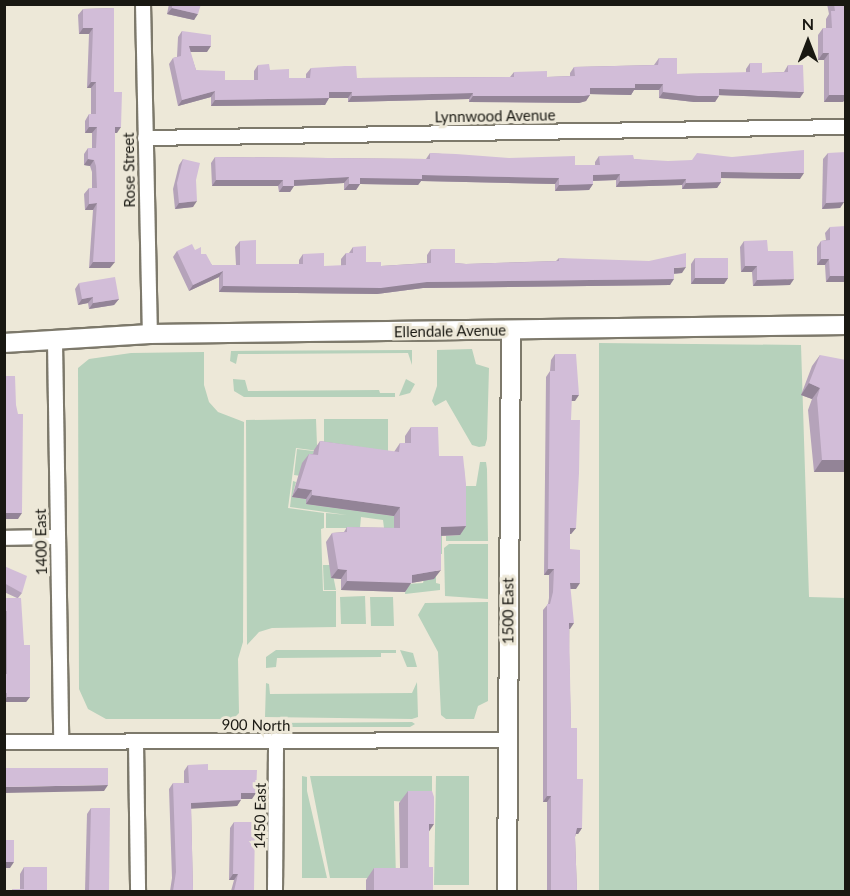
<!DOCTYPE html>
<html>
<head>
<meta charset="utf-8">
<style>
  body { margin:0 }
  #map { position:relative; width:850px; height:896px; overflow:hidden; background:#ede8d8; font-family:Lato,sans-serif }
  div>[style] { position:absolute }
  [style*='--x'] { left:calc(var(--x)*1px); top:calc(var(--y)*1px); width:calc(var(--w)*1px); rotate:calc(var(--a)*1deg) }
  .green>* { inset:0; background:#b6d1bb }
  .roads { filter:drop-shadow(2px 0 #7d796b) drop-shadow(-2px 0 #7d796b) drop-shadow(0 2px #7d796b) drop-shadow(0 -2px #7d796b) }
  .minor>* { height:14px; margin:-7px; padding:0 7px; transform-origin:7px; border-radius:7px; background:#fff }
  .tertiary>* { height:18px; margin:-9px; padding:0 9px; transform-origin:9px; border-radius:9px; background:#fff }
  .wall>* { inset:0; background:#b5a3ba }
  .shaded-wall>* { inset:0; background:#938497 }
  .building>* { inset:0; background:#d2bdd8 }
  span { translate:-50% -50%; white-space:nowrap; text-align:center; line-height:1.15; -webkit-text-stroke:6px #ede8d8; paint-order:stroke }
  .street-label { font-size:15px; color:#191812 }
  .frame { position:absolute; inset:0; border:6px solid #191812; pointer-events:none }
  .north { position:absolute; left:778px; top:12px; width:60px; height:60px; -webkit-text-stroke:4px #ede8d8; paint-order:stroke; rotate:0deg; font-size:16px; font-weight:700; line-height:24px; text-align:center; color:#191812 }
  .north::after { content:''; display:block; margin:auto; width:21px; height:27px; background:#191812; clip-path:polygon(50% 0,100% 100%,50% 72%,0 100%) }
</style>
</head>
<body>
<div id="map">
  <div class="green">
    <div style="clip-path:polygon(599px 343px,801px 345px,809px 597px,845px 598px,845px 891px,599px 892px)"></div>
    <div style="clip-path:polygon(472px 349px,476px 364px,489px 368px,487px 439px,485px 446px,479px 447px,472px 445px,446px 400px,435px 406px,432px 401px,437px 386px,437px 350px)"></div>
    <div style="clip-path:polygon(412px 350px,412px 365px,408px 353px,238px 354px,236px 364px,230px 361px,231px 351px)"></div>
    <div style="clip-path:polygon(204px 352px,204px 385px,209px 402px,218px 412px,244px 422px,243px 642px,238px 659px,239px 713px,233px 719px,106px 719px,88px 709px,79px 689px,78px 368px,89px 359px,131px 353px)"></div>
    <div style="clip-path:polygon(233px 379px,245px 380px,248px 391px,379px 390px,380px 393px,395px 393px,395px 397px,244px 397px,234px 391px)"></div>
    <div style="clip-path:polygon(406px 379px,415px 384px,410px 393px,399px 396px)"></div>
    <div style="clip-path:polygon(316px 419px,317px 445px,393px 455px,393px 461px,296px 448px,288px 508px,324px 513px,324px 528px,321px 529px,323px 591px,336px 591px,336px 627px,272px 628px,259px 632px,247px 645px,246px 420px)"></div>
    <div style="clip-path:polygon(324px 419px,388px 419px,388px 451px,324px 442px)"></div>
    <div style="clip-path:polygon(297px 449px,314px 451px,311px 464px,301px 476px,294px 475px)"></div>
    <div style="clip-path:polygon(480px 462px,486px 462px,487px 469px,488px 541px,446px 541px,446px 536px,460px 535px,464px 467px,465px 486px,476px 486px)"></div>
    <div style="clip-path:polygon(293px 481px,296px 482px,292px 497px,306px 499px,306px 504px,394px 516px,394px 528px,384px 528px,383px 520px,361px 517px,360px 528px,326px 528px,326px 513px,347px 515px,290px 507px)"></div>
    <div style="clip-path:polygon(435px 536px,442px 536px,442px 554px,436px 554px,436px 583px,440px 584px,440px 590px,405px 594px,406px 584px,423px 583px)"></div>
    <div style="clip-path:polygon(449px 544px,488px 544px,488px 599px,445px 596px,444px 548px)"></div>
    <div style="clip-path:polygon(323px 565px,331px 565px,336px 590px,324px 590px)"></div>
    <div style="clip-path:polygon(365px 596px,366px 624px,341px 624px,340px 597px)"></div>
    <div style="clip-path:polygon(370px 597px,393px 597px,394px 626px,371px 626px)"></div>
    <div style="clip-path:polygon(488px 602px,488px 701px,478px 706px,474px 719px,446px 719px,441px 715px,438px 652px,418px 615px,425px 603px)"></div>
    <div style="clip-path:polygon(276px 650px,396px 650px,396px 653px,381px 653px,381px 657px,277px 658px,276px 667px,266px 668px,266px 657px)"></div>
    <div style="clip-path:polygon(400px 650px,413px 653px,417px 667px,407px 667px)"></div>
    <div style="clip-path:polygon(417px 682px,418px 717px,412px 719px,265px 717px,266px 683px,269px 684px,270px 694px,412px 693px)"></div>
    <div style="clip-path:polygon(271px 723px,412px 722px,415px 724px,410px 727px,272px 727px)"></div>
    <div style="clip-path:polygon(302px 776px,307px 777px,307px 791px,327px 878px,302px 878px)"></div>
    <div style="clip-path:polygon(310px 776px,432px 776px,432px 804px,394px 801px,396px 878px,330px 878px)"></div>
    <div style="clip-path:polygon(436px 776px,469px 776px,469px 885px,434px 885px)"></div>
  </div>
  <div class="roads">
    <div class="minor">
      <div style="--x:143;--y:4;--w:330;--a:88.8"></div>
      <div style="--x:145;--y:138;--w:701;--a:-0.9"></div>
      <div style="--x:55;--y:342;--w:400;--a:89.1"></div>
      <div style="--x:4;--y:538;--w:54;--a:-1.1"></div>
      <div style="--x:4;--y:742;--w:504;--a:-0.23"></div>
      <div style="--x:136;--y:742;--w:150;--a:89.2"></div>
      <div style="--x:275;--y:892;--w:152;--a:-89.6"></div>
    </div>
    <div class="tertiary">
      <div style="--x:4;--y:343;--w:146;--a:-3.5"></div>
      <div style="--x:150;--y:334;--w:696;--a:-0.74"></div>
      <div style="--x:507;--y:892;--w:561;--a:-89.59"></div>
    </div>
  </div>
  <div class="wall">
    <div style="clip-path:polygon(169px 4px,201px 4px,194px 20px,167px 14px)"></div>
    <div style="clip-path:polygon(827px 4px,846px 4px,846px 60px,845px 60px,846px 98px,843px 102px,824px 102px,824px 60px,818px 60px,818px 35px,823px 28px,826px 28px,826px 19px,829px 14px)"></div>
    <div style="clip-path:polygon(114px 8px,114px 92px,117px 133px,115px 133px,110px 268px,89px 268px,93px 210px,85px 210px,84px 194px,89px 188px,92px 188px,92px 172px,90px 166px,84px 165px,84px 154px,88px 148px,92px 148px,92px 133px,85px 133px,85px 121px,89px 114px,91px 114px,91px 88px,87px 88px,89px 34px,79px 34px,78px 15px,83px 9px)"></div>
    <div style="clip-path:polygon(182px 31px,207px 52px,190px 52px,196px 70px,225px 80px,254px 80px,254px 71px,258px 65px,289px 78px,306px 78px,306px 74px,311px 68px,357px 78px,510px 77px,514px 72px,547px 77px,570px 76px,570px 73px,574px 67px,654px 65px,659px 58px,677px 74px,746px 73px,746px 69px,750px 63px,762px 73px,784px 72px,788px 65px,800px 98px,719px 95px,715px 102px,694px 102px,659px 98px,659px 90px,634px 90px,631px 95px,590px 94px,586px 101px,579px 103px,469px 102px,469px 99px,348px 102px,348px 98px,329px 98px,325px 105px,211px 106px,211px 97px,178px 106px,169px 64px,173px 58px,177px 57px,178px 37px)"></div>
    <div style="clip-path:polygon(430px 153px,575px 165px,595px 165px,595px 162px,599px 156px,634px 159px,800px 179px,721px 178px,721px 182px,717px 188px,682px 189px,682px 185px,616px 187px,616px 180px,593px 181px,593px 184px,589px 190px,555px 191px,555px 184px,421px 181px,418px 185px,360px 184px,356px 190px,344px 190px,344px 183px,294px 186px,290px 192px,279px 192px,278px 186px,212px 186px,211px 163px,215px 157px,426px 159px)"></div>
    <div style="clip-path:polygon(828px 153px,844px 191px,844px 202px,840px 208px,822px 209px,823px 159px)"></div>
    <div style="clip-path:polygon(183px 159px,196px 180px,193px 207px,175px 209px,173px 189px,179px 165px)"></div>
    <div style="clip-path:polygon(830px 227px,846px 282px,826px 282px,825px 265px,817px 265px,817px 247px,821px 241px,826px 240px,825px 233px)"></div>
    <div style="clip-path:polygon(240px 241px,256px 264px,299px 264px,299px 260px,303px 254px,324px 266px,341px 266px,341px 259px,346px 253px,349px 253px,353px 247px,366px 262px,381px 266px,427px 263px,427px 255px,431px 249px,455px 263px,466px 264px,556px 261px,559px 258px,682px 273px,674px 274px,670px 285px,423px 288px,377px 294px,219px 292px,219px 277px,189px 291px,173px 257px,177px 251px,195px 250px,201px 254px,212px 265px,236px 265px,235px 247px)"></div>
    <div style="clip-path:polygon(744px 241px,768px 251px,790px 285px,753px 286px,752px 272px,741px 272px,740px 247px)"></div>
    <div style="clip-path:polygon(695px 258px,728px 278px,724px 284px,691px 284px,691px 264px)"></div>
    <div style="clip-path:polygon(79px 283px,119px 299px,114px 305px,89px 309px,88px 303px,78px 305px,75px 289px)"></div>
    <div style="clip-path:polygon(555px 354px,575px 401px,571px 401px,571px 420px,576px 528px,571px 534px,570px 534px,570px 549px,576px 589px,570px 589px,569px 652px,571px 728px,582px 828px,578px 834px,576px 834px,575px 837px,577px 891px,547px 891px,547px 802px,543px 802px,543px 610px,548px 604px,549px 598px,549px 575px,544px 575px,546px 377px,550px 371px,551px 360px)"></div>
    <div style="clip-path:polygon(820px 355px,846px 472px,814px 472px,808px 410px,812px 399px,801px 395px,812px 366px)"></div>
    <div style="clip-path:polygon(411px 427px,439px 456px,466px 526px,460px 535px,441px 536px,434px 579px,411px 583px,405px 592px,341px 590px,341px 579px,331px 578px,326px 542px,332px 533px,344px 532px,347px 527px,394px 528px,394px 516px,306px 504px,306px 499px,292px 497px,302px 463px,309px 454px,313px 454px,314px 450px,320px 441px,394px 452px,400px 443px,405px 443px,405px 436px)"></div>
    <div style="clip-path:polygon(4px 566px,22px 593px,18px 598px,30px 697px,26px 702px,4px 702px,4px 598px,17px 598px,4px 592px)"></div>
    <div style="clip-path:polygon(188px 765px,208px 770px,252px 799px,241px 799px,237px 806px,191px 808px,193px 891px,170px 891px,172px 878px,169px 789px,173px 783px,184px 783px,184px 771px)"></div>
    <div style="clip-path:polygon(408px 791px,429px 832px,429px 867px,433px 891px,366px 891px,366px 880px,374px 868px,400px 868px,399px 803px)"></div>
    <div style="clip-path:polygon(91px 808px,109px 891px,85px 891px,87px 814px)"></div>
    <div style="clip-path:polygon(234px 822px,254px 891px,231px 891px,234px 880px,229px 880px,230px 828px)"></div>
    <div style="clip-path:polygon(24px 867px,47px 891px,11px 891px,13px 889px,20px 889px,20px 874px)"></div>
  </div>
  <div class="shaded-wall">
    <div style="clip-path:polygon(172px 8px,198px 14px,194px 20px,167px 14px)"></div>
    <div style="clip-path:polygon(83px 28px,93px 28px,89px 34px,79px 34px)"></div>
    <div style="clip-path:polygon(189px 46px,211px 46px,207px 52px,185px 52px)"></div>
    <div style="clip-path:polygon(823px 53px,829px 53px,824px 60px,818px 60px)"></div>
    <div style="clip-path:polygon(91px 82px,96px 82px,91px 88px,87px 88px)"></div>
    <div style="clip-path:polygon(635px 84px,663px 84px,659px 90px,634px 90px,631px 95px,586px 94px,590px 88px)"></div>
    <div style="clip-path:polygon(719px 89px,804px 92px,800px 98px,715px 95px)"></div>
    <div style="clip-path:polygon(215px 91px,211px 97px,178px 106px,182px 100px)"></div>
    <div style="clip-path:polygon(329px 92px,352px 92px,348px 98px,325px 98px)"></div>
    <div style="clip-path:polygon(663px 92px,719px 96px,715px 102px,694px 102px,659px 98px)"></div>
    <div style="clip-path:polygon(473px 93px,469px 99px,348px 102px,352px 96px)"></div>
    <div style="clip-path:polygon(590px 95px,586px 101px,579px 103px,469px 102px,473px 96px)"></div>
    <div style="clip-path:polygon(829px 95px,846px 95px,846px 98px,843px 102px,824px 102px)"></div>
    <div style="clip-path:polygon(329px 98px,325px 105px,211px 106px,215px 100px)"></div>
    <div style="clip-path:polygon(89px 127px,97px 127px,92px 133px,85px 133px)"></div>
    <div style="clip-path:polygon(115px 127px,121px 127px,117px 133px,111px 133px)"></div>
    <div style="clip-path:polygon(88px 159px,94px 160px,90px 166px,84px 165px)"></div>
    <div style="clip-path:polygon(721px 172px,804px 173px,800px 179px,717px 178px)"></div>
    <div style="clip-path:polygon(620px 174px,616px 180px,589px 181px,593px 175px)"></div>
    <div style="clip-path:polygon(422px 175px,559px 178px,555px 184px,421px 181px,418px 185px,360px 184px,356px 190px,344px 190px,349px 184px,360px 178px)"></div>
    <div style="clip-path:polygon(349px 177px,344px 183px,291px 186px,294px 186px,290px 192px,279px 192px,283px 186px,294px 180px)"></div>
    <div style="clip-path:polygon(686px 179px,682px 185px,616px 187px,620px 181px)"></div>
    <div style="clip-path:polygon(216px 180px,283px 180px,278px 186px,212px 186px)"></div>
    <div style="clip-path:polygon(721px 182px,717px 188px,682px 189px,686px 183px)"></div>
    <div style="clip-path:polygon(593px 184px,589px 190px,555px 191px,559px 185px)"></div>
    <div style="clip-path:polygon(197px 201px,193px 207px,175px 209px,179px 203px)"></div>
    <div style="clip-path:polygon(844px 202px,840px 208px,822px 209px,826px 203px)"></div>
    <div style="clip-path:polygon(97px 203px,93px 210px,85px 210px,89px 204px)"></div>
    <div style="clip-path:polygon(821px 259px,829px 259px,825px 265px,817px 265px)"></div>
    <div style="clip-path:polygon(93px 262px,115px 262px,110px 268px,89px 268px)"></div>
    <div style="clip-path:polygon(745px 266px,757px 266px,752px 272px,741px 272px)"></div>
    <div style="clip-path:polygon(686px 267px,682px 273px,669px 274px,674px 268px)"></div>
    <div style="clip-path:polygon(223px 271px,219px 277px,189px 291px,193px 285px)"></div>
    <div style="clip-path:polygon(830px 276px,846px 276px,846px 282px,826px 282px)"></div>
    <div style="clip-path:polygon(695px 278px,728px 278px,724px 284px,691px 284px)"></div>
    <div style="clip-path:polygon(674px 279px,670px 285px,423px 288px,377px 294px,219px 292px,223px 286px,427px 282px)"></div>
    <div style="clip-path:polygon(794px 279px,790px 285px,753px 286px,757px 280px)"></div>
    <div style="clip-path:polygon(93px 297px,88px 303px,78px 305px,82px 299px)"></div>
    <div style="clip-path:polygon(119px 299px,114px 305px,89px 309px,93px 303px)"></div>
    <div style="clip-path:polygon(809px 383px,820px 388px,812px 399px,801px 395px)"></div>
    <div style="clip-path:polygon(572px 395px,579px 395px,575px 401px,567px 401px)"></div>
    <div style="clip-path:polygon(822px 460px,846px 460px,846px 472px,814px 472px)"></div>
    <div style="clip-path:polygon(298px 488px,312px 490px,306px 499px,292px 497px)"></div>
    <div style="clip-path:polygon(312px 495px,400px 507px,394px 516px,306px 504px)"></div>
    <div style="clip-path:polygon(4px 513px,22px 513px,18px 519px,4px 519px)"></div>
    <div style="clip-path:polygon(466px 526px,460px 535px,435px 536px,441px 527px)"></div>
    <div style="clip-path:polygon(570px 528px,576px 528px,571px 534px,566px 534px)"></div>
    <div style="clip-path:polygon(338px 569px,347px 570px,341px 579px,331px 578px)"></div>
    <div style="clip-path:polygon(548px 569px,554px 569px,549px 575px,544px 575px)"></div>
    <div style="clip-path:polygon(441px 570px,434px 579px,411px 583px,405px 592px,341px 590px,347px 581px,412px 575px)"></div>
    <div style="clip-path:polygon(570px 583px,580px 583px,576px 589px,565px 589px)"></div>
    <div style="clip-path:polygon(569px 623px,574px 623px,570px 629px,565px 629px)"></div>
    <div style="clip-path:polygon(7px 697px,30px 697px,26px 702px,4px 702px)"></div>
    <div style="clip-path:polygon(108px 785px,104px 791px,4px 793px,4px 787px)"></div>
    <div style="clip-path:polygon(241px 793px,256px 793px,252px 799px,237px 799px)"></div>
    <div style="clip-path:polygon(547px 796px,551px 796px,547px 802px,543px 802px)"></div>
    <div style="clip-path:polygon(241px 800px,237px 806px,187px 809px,191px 803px)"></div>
    <div style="clip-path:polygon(429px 824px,434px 824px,426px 836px)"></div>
    <div style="clip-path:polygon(577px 828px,582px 828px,578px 834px,573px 834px)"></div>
    <div style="clip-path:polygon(4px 862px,14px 862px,10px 868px,4px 868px)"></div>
    <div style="clip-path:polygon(233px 874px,238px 874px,234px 880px,229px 880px)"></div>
  </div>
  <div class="building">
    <div style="clip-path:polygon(172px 4px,201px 4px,198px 14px,172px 8px)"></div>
    <div style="clip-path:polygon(834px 4px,846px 4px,846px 52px,844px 52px,846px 70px,846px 95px,829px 95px,829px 53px,823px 53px,823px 28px,832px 28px,831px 11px,835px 11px)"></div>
    <div style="clip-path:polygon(114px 8px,114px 92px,122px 92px,121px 127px,115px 127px,115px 262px,93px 262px,97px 203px,89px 204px,89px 188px,97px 188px,96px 166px,94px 160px,88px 159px,88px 148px,96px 148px,97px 127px,89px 127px,89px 114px,96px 114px,96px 82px,91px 82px,93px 28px,83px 28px,83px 9px)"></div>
    <div style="clip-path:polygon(182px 31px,211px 35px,211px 46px,189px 46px,196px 70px,225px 71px,225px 80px,258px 80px,258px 65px,269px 64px,270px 70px,289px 69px,289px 78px,310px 78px,311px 68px,345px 66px,356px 66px,357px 78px,514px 77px,514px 72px,547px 71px,547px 77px,575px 76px,574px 67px,658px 65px,659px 58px,677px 58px,677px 74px,750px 72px,750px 63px,762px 63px,762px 73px,788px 72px,788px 65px,803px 65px,804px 92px,719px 89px,719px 96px,698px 96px,663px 92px,663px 84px,635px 84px,635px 88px,590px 88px,590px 95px,584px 96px,473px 96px,473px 93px,352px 96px,352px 92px,329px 92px,329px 98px,215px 100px,215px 91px,182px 100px,173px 58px,181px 56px)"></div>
    <div style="clip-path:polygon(804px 150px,804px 173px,721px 172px,721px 182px,686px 183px,686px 179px,620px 181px,620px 174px,593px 175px,593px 184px,559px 185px,559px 178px,422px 175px,422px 179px,360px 178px,360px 184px,349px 184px,349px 177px,294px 180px,294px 186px,283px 186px,283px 180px,216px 180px,215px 157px,430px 159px,430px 153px,456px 154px,509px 158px,575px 156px,575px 165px,600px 165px,599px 156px,633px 155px,634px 159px,668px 161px,692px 160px,697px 153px,732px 157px)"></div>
    <div style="clip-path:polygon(846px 152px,846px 185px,844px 185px,844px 202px,826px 203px,828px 153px)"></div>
    <div style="clip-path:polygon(183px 159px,200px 163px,196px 180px,197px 201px,179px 203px,177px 183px)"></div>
    <div style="clip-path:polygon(846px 226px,846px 276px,830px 276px,829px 259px,821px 259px,821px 241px,830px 240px,830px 227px)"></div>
    <div style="clip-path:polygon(256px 240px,256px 264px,303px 264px,303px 254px,324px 253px,324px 266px,346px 265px,346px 253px,353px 253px,353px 247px,366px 246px,366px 262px,381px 262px,381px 266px,431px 263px,431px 249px,455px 249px,455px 263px,466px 264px,559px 261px,559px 258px,649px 261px,686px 253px,686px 267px,674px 268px,674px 279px,427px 282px,381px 288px,223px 286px,223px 271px,193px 285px,177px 251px,192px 244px,195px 250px,201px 247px,201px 254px,206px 254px,212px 265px,240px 265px,240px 241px)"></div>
    <div style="clip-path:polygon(767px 240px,768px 251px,793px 251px,794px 279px,757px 280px,757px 266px,745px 266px,744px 241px)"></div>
    <div style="clip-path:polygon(695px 258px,728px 258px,728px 278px,695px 278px)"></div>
    <div style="clip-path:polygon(115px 277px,119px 299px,93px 303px,93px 297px,82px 299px,79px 283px)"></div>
    <div style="clip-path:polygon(555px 354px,576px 354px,579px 395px,572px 395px,571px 420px,580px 420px,579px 473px,576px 528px,570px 528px,570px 549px,580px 550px,580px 583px,570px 583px,574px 623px,569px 623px,571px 728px,577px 728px,577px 779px,583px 779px,582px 828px,577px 828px,575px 837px,577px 891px,551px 891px,551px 796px,547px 796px,547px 604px,550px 604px,553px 592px,554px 569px,548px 569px,550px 371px,555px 371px)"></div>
    <div style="clip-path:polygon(820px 355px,846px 360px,846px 460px,822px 460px,817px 398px,820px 388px,809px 383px)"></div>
    <div style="clip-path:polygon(4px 376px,15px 376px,16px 405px,18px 414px,23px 414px,22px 513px,4px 513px)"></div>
    <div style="clip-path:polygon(411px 427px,438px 427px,439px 456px,463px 456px,466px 484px,466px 526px,441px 527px,441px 570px,412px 575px,412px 583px,347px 581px,347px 570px,338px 569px,332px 533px,347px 532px,347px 527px,400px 528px,400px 507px,312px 495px,312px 490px,298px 488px,309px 454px,318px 455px,320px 441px,399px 452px,400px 443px,411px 443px)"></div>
    <div style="clip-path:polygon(4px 566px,27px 576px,22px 593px,4px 583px)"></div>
    <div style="clip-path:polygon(4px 598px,21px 598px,24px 645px,30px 645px,30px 697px,7px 697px,7px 693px,4px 693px,4px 674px,7px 674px,7px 611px,4px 611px)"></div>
    <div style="clip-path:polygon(208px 764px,208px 770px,257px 770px,256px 793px,241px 793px,241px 800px,191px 803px,193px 891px,173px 891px,176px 872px,173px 783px,189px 783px,188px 765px)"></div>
    <div style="clip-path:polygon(4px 768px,108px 768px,108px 785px,4px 787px)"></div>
    <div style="clip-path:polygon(408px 791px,432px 791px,434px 797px,434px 824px,429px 824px,429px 867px,433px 867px,433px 891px,374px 891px,374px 868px,408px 868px)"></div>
    <div style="clip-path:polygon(91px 808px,110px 808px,109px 891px,89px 891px)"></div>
    <div style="clip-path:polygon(234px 822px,255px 822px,254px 891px,234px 891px,238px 874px,233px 874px)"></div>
    <div style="clip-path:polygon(4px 840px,14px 840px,14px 862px,4px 862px)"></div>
    <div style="clip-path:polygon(24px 867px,47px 867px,47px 891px,13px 891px,13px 889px,24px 889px)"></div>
  </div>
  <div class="street-label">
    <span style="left:495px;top:116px;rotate:-1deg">Lynnwood Avenue</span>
    <span style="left:129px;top:170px;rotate:-91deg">Rose Street</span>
    <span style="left:450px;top:331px;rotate:-1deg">Ellendale Avenue</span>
    <span style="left:41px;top:542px;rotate:-91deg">1400 East</span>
    <span style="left:508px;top:611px;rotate:-90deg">1500 East</span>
    <span style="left:256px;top:725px;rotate:1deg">900 North</span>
    <span style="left:260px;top:816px;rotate:-89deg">1450 East</span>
  </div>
  <div class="frame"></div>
  <div class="north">N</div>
</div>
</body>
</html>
